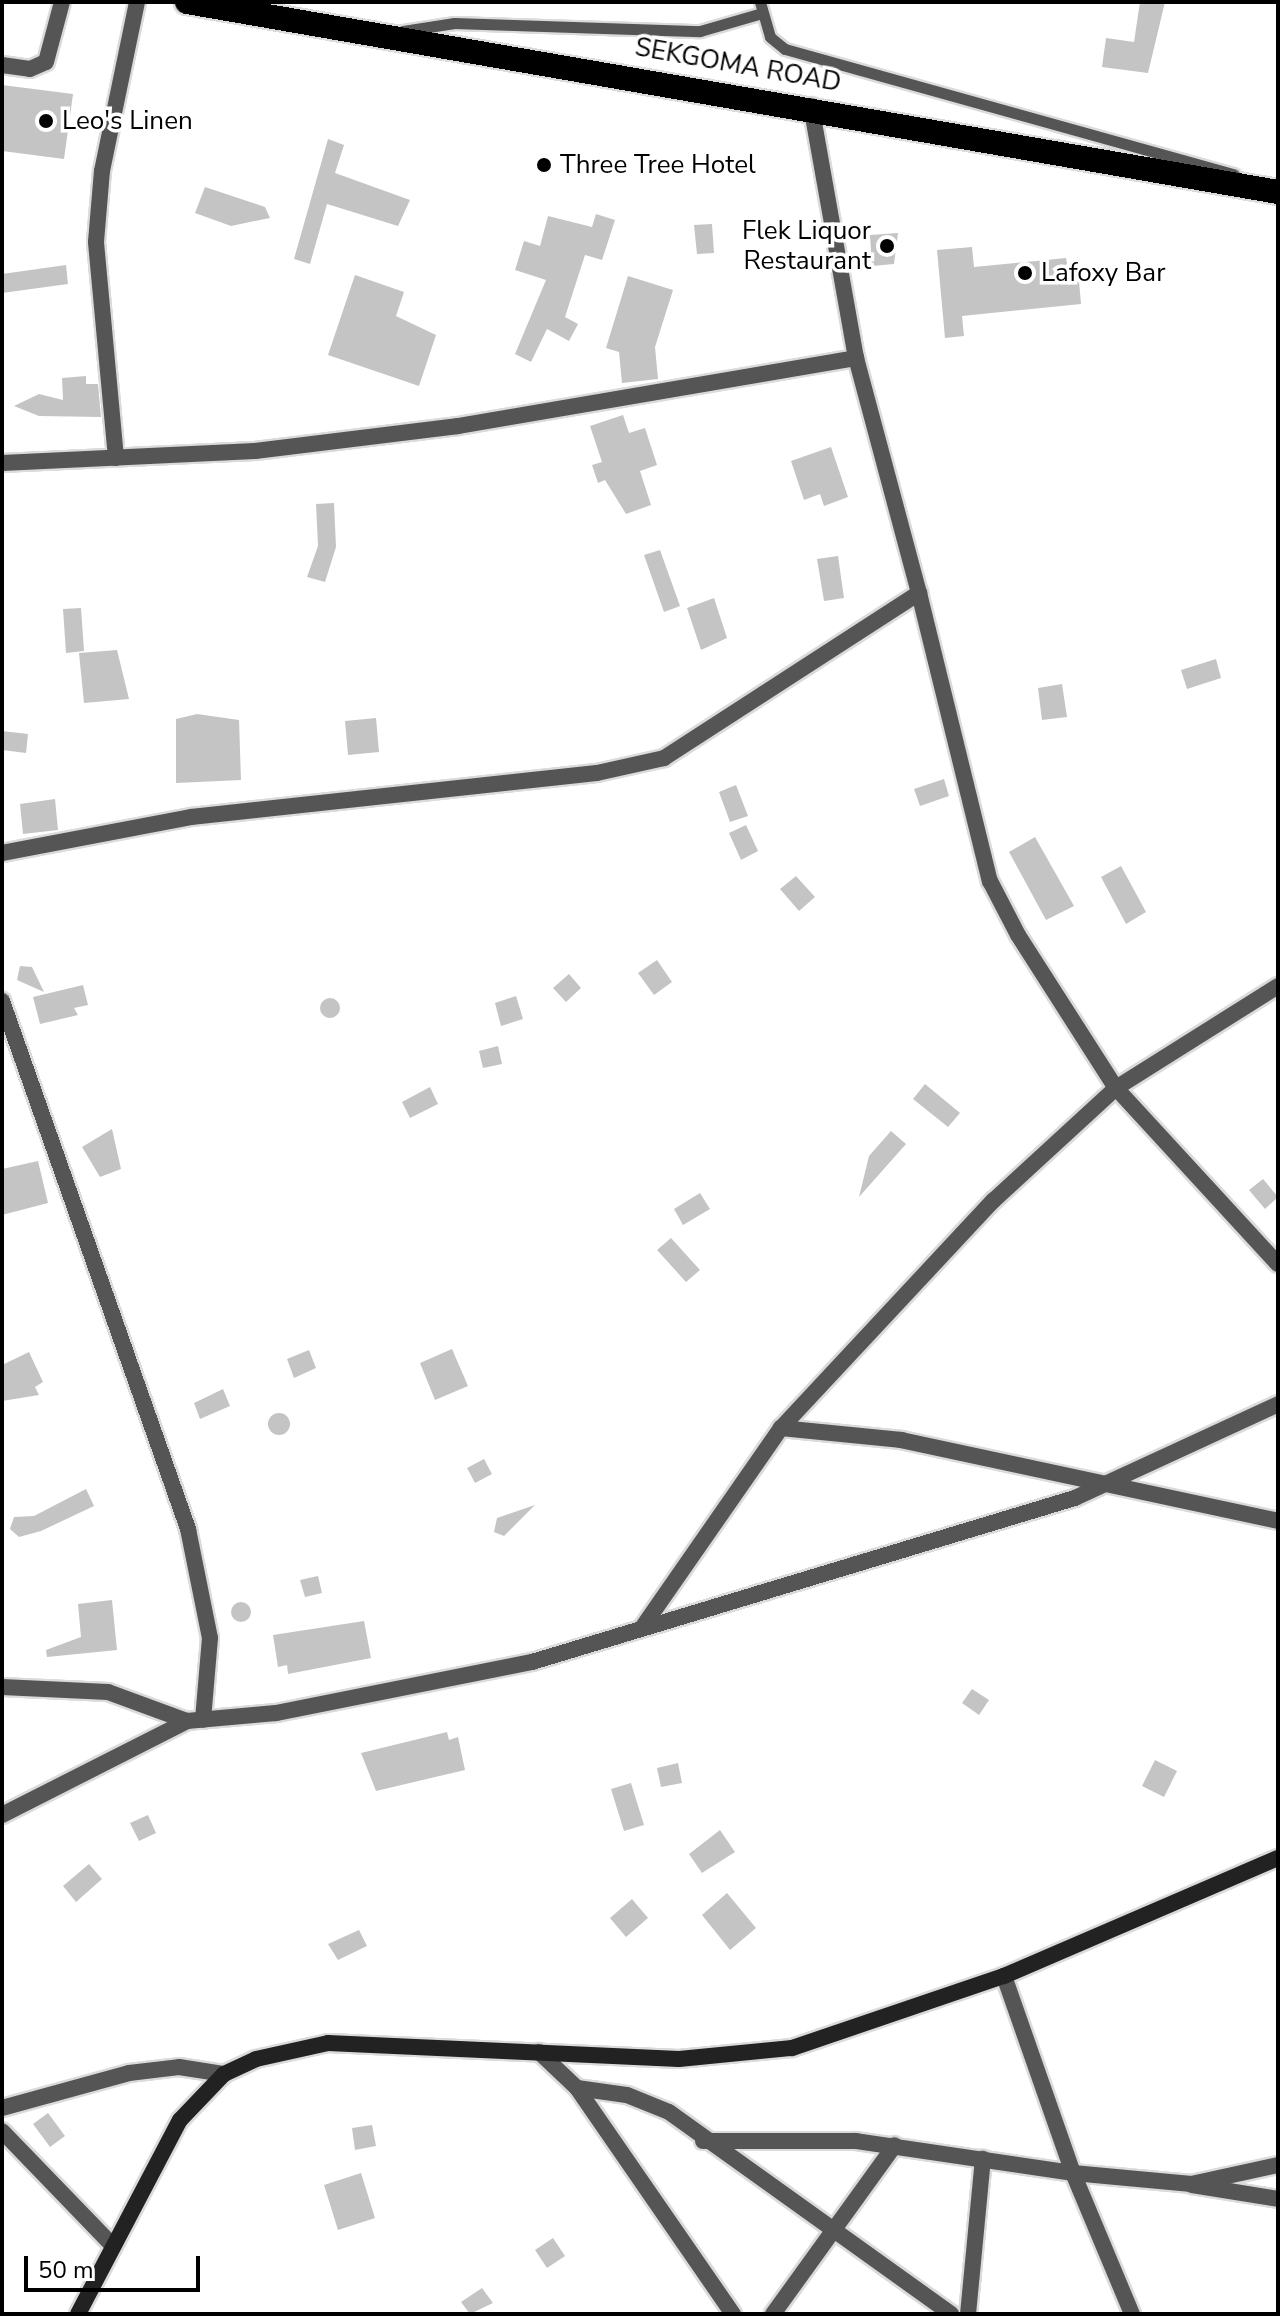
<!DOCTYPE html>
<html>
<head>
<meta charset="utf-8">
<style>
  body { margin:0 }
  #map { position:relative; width:1280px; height:2316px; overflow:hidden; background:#fff; font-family:"Nunito Sans",sans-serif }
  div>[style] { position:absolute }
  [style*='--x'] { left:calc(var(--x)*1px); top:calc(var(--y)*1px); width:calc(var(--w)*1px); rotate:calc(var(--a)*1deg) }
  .building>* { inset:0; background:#c4c4c4 }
  .round { border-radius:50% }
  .roads { filter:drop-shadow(2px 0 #dbdbdb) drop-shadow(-2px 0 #dbdbdb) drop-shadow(0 2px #dbdbdb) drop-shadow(0 -2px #dbdbdb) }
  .lane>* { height:11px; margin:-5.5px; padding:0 5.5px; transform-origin:5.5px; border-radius:5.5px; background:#555 }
  .street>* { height:16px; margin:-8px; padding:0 8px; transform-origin:8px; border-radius:8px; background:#555 }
  .secondary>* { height:16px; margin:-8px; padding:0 8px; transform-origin:8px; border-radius:8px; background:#222 }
  .highway>* { height:24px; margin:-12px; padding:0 12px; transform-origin:12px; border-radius:12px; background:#000 }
  .dots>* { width:22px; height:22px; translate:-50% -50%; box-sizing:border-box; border:4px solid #fff; border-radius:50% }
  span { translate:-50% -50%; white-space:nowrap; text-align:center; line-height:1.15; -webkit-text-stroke:7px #fff; paint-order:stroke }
  .street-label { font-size:26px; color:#000 }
  .poi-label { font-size:26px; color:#000 }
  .left { translate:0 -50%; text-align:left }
  .right { translate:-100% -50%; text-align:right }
  .frame { position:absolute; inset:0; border:4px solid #000; pointer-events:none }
  .scale { position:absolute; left:24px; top:2256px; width:176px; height:36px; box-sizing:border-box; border:4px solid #000; border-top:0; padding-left:10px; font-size:24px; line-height:28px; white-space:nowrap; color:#000; -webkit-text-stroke:6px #fff; paint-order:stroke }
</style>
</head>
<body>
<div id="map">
  <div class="building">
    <div style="clip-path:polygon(1140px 2px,1165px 2px,1148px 73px,1102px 67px,1106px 38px,1134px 42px)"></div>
    <div style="clip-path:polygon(2px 85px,73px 94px,64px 159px,2px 151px)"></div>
    <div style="clip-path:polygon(328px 139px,344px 145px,335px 173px,410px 200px,398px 226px,327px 204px,310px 264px,294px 259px)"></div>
    <div style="clip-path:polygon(205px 187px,265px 207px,270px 218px,231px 226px,195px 213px)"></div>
    <div style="clip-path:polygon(596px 214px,615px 220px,602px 260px,585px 255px,565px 317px,578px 324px,569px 341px,547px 329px,531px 362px,515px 354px,546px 280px,515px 270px,524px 241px,540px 246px,548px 216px,592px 227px)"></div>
    <div style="clip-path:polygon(712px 224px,714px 253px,697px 254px,694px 225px)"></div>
    <div style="clip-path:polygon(898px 233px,894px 264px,872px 266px,870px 235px)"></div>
    <div style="clip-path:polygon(972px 247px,974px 267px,1066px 258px,1068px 270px,1078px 269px,1081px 304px,962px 316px,964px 336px,945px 338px,937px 250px)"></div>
    <div style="clip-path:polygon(66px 265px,68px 284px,2px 293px,2px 274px)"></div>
    <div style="clip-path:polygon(355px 275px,404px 292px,396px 316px,436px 335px,419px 386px,328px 355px)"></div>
    <div style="clip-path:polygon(628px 276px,673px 290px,655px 347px,658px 379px,622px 383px,619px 352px,606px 348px)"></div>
    <div style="clip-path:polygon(86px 376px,86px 384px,98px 384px,101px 417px,39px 416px,14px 406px,39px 394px,63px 400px,62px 378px)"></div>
    <div style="clip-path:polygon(623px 415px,629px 433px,645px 428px,657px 465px,640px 471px,651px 505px,626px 514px,605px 480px,598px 483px,592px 465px,602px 462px,590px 426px)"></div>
    <div style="clip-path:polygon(831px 447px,848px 497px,824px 506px,820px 494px,804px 500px,791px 461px)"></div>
    <div style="clip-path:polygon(334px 503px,336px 547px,325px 582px,307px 577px,318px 546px,316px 504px)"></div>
    <div style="clip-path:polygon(660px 550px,680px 606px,664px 612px,644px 555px)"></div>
    <div style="clip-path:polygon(838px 556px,844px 598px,824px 601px,817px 559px)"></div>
    <div style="clip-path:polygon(714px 598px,727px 638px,701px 650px,687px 608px)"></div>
    <div style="clip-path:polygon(81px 608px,84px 651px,66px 653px,63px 609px)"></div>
    <div style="clip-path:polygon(117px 650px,129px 699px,84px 703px,79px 653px)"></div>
    <div style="clip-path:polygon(1216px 659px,1221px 678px,1187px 689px,1181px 670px)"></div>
    <div style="clip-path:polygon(1062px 684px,1067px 717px,1042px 720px,1038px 688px)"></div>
    <div style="clip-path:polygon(197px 714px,239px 720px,241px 780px,176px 783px,176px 719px)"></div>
    <div style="clip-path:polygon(376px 718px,379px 752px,348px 755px,345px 721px)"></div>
    <div style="clip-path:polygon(2px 731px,28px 734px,26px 753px,2px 750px)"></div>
    <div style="clip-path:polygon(944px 779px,949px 796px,920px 806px,914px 789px)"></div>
    <div style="clip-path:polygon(736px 785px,748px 816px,730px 822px,719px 792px)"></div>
    <div style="clip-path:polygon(55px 799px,58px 830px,23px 834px,20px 804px)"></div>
    <div style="clip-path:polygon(746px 825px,758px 851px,741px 860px,729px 833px)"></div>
    <div style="clip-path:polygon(1035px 837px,1074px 906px,1046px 920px,1009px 852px)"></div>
    <div style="clip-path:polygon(1121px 866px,1146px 912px,1126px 924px,1101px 877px)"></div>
    <div style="clip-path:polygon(796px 876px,815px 897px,799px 911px,780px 889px)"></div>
    <div style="clip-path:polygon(657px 960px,672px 982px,654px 995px,638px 973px)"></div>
    <div style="clip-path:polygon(20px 966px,32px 967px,44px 992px,17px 980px)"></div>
    <div style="clip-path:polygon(569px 974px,581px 988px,566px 1002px,553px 988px)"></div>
    <div style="clip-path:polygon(83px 985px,88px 1005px,74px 1008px,78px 1015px,40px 1024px,33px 997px)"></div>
    <div style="clip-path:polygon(516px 996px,523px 1019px,501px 1026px,495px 1003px)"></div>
    <div class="round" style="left:320px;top:998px;width:20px;height:20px"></div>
    <div style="clip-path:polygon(498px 1046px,502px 1064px,483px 1068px,479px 1051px)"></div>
    <div style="clip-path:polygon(925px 1084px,960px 1113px,948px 1127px,913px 1099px)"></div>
    <div style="clip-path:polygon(430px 1087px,438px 1104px,410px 1118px,402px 1102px)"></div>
    <div style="clip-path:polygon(112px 1129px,121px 1169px,100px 1177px,82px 1147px)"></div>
    <div style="clip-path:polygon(891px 1131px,906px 1144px,859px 1197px,869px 1156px)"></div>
    <div style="clip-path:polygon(38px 1161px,48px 1203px,2px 1215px,2px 1169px)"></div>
    <div style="clip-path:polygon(1263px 1179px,1278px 1197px,1265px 1209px,1249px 1190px)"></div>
    <div style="clip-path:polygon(700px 1193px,710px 1209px,683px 1225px,674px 1209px)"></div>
    <div style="clip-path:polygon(671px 1238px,700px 1270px,686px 1282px,657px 1250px)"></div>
    <div style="clip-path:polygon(452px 1349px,468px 1386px,435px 1400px,420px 1363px)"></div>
    <div style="clip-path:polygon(309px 1350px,316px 1368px,294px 1378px,287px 1359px)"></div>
    <div style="clip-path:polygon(29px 1352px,43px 1382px,35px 1387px,39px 1395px,2px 1401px,2px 1365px)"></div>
    <div style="clip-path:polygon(223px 1389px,230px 1406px,200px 1419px,194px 1403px)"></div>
    <div class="round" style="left:268px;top:1413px;width:22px;height:22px"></div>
    <div style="clip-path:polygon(484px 1459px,492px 1474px,475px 1483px,467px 1468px)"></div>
    <div style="clip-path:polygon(86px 1489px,94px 1506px,41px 1531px,19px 1537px,10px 1529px,14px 1517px,34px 1516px)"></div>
    <div style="clip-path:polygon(535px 1505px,504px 1536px,494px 1532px,497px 1518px)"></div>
    <div style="clip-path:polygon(318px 1576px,322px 1593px,305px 1597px,300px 1580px)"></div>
    <div style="clip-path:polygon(112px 1600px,117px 1650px,47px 1657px,46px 1650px,81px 1637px,78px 1604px)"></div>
    <div class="round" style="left:231px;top:1602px;width:20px;height:20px"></div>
    <div style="clip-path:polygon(364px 1621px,371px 1658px,288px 1674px,287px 1665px,278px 1667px,273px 1635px)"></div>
    <div style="clip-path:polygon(972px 1689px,989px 1700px,979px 1715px,962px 1703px)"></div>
    <div style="clip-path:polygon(447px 1732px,449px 1740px,458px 1737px,465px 1770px,376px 1791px,361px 1753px)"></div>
    <div style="clip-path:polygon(1155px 1760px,1177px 1771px,1164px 1797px,1142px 1786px)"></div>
    <div style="clip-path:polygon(678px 1763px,682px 1783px,661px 1787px,657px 1768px)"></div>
    <div style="clip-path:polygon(631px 1783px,644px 1825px,624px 1831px,611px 1789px)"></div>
    <div style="clip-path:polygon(148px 1815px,156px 1833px,139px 1841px,130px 1823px)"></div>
    <div style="clip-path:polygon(720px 1830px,735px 1852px,702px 1873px,689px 1854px)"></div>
    <div style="clip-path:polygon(89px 1864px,102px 1879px,76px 1902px,63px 1886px)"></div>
    <div style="clip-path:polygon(727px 1893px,756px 1928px,730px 1950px,702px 1915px)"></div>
    <div style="clip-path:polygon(632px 1899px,648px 1918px,626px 1937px,610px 1918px)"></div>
    <div style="clip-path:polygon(359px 1930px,367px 1946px,338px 1960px,328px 1944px)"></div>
    <div style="clip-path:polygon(48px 2113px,65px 2136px,50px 2147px,33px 2124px)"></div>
    <div style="clip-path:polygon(372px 2125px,376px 2146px,355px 2150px,352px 2128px)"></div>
    <div style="clip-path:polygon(361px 2173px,375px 2218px,338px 2230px,324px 2185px)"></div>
    <div style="clip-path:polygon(553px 2238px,565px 2256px,547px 2268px,535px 2250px)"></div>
    <div style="clip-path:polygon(482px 2288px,493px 2303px,470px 2314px,461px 2302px)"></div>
  </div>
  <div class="roads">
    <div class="lane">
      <div style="--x:760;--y:2;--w:36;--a:74"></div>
      <div style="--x:770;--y:37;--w:19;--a:39"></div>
      <div style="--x:785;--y:49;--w:466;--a:15.6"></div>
      <div style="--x:403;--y:31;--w:52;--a:-8.9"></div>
      <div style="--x:454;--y:23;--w:246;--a:1.9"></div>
      <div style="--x:700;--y:31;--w:61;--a:-16.1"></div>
    </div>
    <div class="street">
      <div style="--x:2;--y:65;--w:28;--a:8"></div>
      <div style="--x:30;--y:69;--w:17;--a:-24"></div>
      <div style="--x:46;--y:62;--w:62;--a:-75.1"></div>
      <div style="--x:116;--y:458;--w:217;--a:-95.3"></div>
      <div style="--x:96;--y:242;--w:71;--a:-85.2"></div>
      <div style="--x:102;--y:171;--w:173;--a:-78.3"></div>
      <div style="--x:2;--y:463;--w:253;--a:-2.7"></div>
      <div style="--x:255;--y:451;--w:205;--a:-7"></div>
      <div style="--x:458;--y:426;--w:404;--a:-9.7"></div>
      <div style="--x:919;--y:593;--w:297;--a:76.2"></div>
      <div style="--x:990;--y:881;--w:61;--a:62.6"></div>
      <div style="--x:1018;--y:935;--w:182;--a:57.4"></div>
      <div style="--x:1116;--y:1088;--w:239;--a:47.4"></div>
      <div style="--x:2;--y:853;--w:192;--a:-10.8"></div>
      <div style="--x:191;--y:817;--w:408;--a:-6.2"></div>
      <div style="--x:597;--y:773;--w:69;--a:-12.6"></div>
      <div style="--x:664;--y:758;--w:304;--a:-32.9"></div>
      <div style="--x:919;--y:593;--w:243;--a:-105"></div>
      <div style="--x:856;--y:358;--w:256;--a:-100.1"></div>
      <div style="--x:2;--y:1001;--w:560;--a:70.59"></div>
      <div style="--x:188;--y:1529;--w:111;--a:78.6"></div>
      <div style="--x:210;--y:1638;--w:82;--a:94.9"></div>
      <div style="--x:781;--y:1428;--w:121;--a:5.7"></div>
      <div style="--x:901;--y:1440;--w:386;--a:12.1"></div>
      <div style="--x:644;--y:1625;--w:240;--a:-55.2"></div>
      <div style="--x:781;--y:1428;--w:311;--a:-47"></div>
      <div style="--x:993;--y:1201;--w:167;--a:-42.6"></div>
      <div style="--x:1116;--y:1088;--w:191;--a:-32.2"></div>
      <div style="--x:2;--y:1687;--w:106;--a:2.7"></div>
      <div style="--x:108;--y:1692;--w:84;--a:20.2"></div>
      <div style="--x:2;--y:1815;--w:208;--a:-26.9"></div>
      <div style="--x:187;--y:1721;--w:89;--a:-5.1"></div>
      <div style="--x:276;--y:1713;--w:261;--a:-11.3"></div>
      <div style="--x:532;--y:1662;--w:567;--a:-16.81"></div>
      <div style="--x:1075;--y:1498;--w:224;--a:-24.8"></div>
      <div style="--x:1004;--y:1976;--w:209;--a:70.7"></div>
      <div style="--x:1073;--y:2173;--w:119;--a:5.3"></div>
      <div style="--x:1191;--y:2184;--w:89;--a:-12.3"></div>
      <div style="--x:539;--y:2052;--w:52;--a:43.5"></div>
      <div style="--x:577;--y:2088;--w:275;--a:55.4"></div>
      <div style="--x:577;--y:2088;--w:50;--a:8"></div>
      <div style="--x:627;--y:2095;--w:45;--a:22"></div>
      <div style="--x:669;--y:2112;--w:347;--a:35.6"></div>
      <div style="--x:2;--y:2108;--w:132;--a:-15.4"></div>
      <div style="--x:129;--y:2073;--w:50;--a:-6.8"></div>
      <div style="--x:179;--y:2067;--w:46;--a:8.8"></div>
      <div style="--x:2;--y:2131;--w:158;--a:46"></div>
      <div style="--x:703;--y:2141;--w:153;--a:0"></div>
      <div style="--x:856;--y:2141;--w:219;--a:8.4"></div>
      <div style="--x:1073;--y:2173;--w:153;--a:67.3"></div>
      <div style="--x:1192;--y:2185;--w:87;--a:9.2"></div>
      <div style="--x:773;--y:2314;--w:208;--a:-54.2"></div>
      <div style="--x:968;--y:2314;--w:156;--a:-84.5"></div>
    </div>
    <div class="secondary">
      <div style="--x:78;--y:2314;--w:219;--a:-62.3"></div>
      <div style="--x:180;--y:2120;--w:64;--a:-46.3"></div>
      <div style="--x:224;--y:2074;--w:35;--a:-25"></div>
      <div style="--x:256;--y:2059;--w:74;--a:-12.5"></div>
      <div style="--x:328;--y:2043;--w:351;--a:2.6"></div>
      <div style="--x:679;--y:2059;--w:114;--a:-5.6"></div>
      <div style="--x:792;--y:2048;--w:224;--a:-18.8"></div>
      <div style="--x:1004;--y:1976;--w:298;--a:-23.3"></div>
    </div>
    <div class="highway">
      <div style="--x:187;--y:2;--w:1107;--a:9.88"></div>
    </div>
  </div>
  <div class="dots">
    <div style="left:46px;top:121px;background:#000"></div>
    <div style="left:544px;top:165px;background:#000"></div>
    <div style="left:887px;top:246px;background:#000"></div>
    <div style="left:1025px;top:273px;background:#000"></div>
  </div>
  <div class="street-label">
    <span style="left:738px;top:65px;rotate:10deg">SEKGOMA ROAD</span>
  </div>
  <div class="poi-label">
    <span class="left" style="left:62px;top:121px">Leo's Linen</span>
    <span class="left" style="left:560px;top:165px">Three Tree Hotel</span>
    <span class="right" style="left:871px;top:246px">Flek Liquor<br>Restaurant</span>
    <span class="left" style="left:1041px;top:273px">Lafoxy Bar</span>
  </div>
  <div class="frame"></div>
  <div class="scale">50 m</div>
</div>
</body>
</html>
